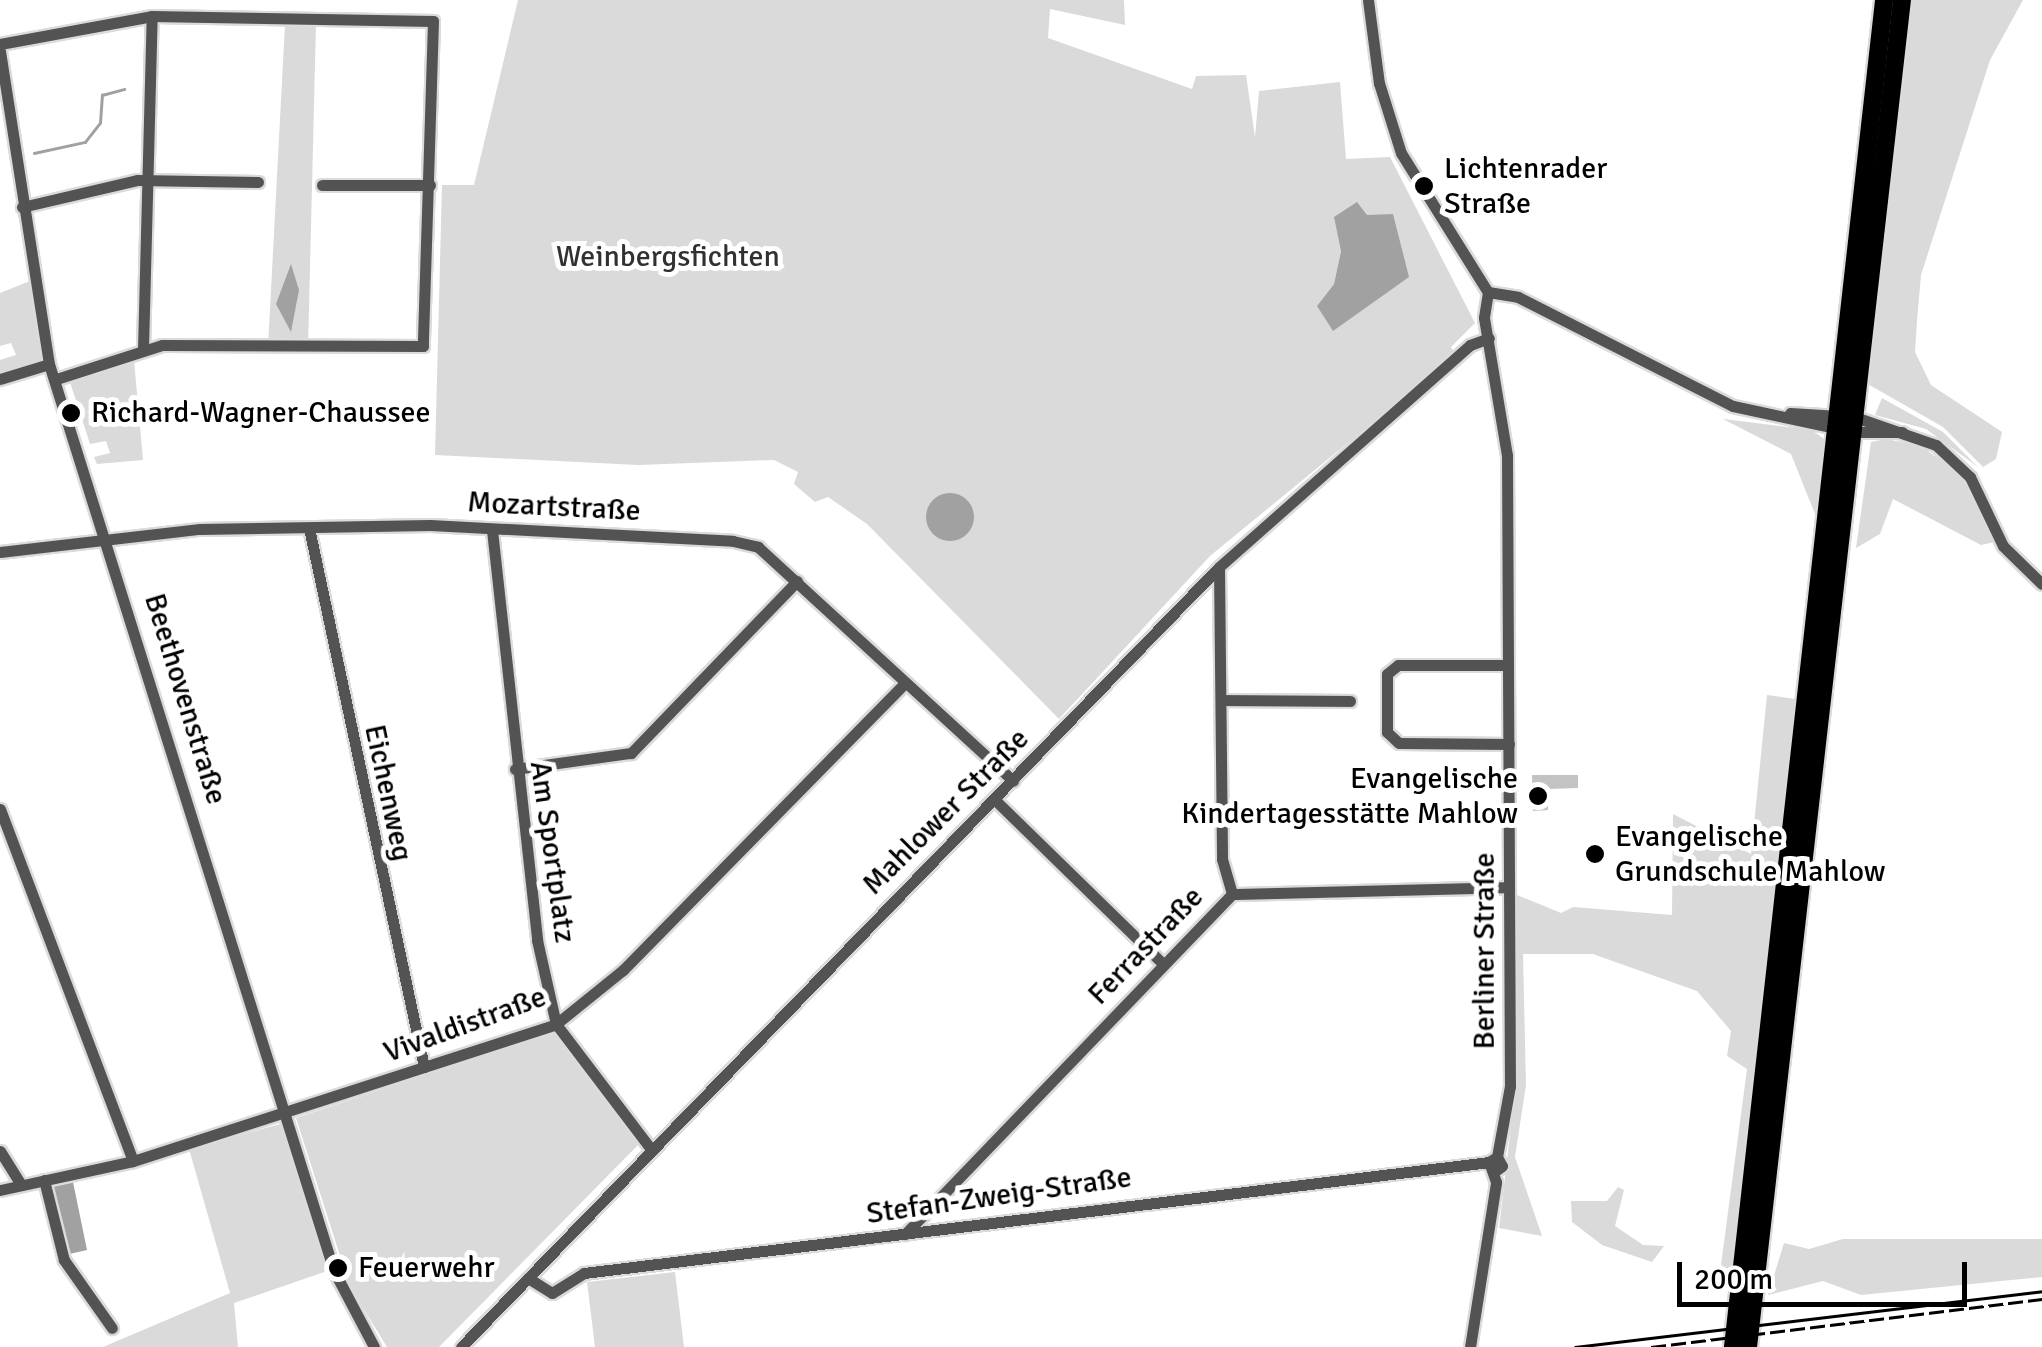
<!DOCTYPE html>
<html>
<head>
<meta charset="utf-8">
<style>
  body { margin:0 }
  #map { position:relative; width:2042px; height:1347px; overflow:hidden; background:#fff; font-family:Signika,sans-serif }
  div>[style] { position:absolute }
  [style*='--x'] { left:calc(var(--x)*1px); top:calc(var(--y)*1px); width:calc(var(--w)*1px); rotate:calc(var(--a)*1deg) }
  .green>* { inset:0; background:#dadada }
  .water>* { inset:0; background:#a1a1a1 }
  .round { border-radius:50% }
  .stream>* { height:2.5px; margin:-1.25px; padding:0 1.25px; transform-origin:1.25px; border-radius:1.25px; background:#a1a1a1 }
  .building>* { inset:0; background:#c3c3c3 }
  .roads { filter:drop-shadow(2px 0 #dbdbdb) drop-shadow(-2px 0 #dbdbdb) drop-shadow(0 2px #dbdbdb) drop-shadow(0 -2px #dbdbdb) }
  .minor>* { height:11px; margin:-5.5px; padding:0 5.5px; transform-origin:5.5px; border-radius:5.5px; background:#535353 }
  .primary>* { height:18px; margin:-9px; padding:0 9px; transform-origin:9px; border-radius:9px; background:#000 }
  .tram>* { height:2.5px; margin:-1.25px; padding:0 1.25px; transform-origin:1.25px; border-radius:1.25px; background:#000 }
  .rail>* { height:2.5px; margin-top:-1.25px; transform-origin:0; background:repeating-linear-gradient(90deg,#000 0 15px,transparent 0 20px) }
  .dots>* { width:28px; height:28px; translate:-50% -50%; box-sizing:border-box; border:5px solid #fff; border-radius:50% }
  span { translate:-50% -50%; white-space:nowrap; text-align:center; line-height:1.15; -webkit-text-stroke:10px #fff; paint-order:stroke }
  .poi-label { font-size:30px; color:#000 }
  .left { translate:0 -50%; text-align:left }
  .right { translate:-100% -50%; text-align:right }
  .park-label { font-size:30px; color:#313131 }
  .street-label { font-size:30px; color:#000 }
  .scale { position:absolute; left:1677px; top:1262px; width:290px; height:45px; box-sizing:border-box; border:5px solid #000; border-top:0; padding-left:12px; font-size:30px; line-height:35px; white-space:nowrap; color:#000; -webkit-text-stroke:8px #fff; paint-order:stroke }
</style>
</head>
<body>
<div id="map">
  <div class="green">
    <div style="clip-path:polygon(evenodd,518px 0,1124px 0,1125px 25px,1050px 9px,1048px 38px,1192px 89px,1196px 76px,1246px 75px,1255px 137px,1259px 91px,1340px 82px,1346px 159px,1390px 157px,1475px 323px,1451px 347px,1455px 355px,1210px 556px,1059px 719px,867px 524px,828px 497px,815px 502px,794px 484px,798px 472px,774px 460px,638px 465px,435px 455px,442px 185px,474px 185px,518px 0,1397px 233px,1398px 254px,1317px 306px,1334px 284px,1341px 251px,1397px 233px)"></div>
    <div style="clip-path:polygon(1912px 0,2023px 0,1990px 60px,1921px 275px,1917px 321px,1915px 352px,1931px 385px,2002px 432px,1996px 459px,1983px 467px,1943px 427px,1866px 383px)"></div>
    <div style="clip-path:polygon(285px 24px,316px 24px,308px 348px,268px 347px)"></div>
    <div style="clip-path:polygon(30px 281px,45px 363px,0 376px,0 360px,16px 355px,11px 343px,0 346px,0 293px)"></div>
    <div style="clip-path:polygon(134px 360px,143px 460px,97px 464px,94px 457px,110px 453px,106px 441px,90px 444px,70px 382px)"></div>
    <div style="clip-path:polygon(1882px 398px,1943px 432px,1978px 467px,1926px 429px,1875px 415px)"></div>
    <div style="clip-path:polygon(1723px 419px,1812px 430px,1824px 439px,1817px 519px,1791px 454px)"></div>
    <div style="clip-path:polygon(1886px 439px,1921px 446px,1960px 474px,1995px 542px,1981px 545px,1893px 499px,1880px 534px,1856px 548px,1871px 442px)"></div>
    <div style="clip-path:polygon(1767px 695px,1795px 699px,1735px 1273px,1721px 1265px,1747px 1069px,1727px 1056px,1731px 1031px,1697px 991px,1593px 954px,1523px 954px,1526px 1085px,1515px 1157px,1542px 1236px,1499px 1228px,1515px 1091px,1517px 895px,1561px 913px,1573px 907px,1672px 915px,1673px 814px,1751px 854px)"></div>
    <div style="clip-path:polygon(555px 1032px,640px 1143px,439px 1347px,387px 1347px,350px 1287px,296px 1118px)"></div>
    <div style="clip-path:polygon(284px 1123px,330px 1270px,234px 1303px,238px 1347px,103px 1347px,230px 1293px,189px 1149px)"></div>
    <div style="clip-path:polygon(1618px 1187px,1624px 1190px,1615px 1226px,1643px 1245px,1664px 1246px,1652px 1262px,1602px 1245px,1572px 1222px,1571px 1201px,1607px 1201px)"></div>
    <div style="clip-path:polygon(1843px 1239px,2042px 1239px,2042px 1277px,1861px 1295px,1823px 1281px,1768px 1295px,1784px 1243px,1809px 1249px)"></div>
    <div style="clip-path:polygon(675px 1272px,684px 1347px,595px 1347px,587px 1282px)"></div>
  </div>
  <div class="water">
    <div style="clip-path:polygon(1357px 202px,1367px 215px,1393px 214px,1409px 277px,1333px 331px,1317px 306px,1334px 284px,1341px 251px,1334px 217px)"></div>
    <div style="clip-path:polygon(291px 264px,299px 290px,291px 332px,276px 304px)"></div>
    <div class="round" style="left:926px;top:493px;width:48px;height:48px"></div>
    <div style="clip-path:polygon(73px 1182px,87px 1250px,65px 1255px,52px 1186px)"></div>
  </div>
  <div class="stream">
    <div style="--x:34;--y:153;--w:52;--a:-12.2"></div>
    <div style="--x:85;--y:142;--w:24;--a:-52"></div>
    <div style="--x:100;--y:123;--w:28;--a:-86"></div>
    <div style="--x:102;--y:95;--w:23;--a:-15"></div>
  </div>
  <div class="building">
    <div style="clip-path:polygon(1532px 775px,1578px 775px,1578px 788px,1548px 789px,1548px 810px,1533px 811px)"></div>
  </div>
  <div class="roads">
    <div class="minor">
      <div style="--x:1368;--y:0;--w:84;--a:82.5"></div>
      <div style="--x:1379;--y:83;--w:73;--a:72.6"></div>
      <div style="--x:1401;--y:153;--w:164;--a:58"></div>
      <div style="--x:0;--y:44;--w:155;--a:-10.4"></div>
      <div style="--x:152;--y:16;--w:281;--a:1"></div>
      <div style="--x:433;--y:21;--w:325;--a:91.8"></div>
      <div style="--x:423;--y:346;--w:261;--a:-179.8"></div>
      <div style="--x:162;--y:345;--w:111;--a:162.2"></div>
      <div style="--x:0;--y:51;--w:317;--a:81.1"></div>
      <div style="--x:49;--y:364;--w:951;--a:72.56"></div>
      <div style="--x:334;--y:1271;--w:86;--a:62.2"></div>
      <div style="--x:322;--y:185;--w:108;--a:0"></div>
      <div style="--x:22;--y:207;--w:118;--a:-13.2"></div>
      <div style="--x:137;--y:180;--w:121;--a:0.9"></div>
      <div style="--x:1488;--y:292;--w:26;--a:99"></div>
      <div style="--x:1484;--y:318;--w:139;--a:80.5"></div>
      <div style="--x:1507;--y:455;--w:631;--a:89.73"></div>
      <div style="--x:1510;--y:1086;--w:72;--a:100.4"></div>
      <div style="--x:1488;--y:292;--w:30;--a:9"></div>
      <div style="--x:1518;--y:297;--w:241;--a:26.9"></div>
      <div style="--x:1733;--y:406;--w:123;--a:12.2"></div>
      <div style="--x:1853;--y:432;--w:49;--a:0"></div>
      <div style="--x:143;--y:349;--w:333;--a:-88.5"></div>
      <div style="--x:0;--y:379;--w:51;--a:-17"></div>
      <div style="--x:1790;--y:413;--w:65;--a:3.5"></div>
      <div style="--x:1855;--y:417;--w:86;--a:19.1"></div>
      <div style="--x:1936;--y:445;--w:47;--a:43.3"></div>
      <div style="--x:1970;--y:477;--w:76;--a:64.4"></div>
      <div style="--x:2003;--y:546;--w:54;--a:44.3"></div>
      <div style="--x:309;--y:528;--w:551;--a:77.96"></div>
      <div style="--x:492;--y:530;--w:412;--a:83.7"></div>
      <div style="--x:537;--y:940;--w:86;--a:77.3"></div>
      <div style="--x:556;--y:1024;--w:156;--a:52.8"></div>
      <div style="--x:0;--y:552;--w:201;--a:-6.6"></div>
      <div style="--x:200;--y:529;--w:230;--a:-1"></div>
      <div style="--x:430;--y:525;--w:303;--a:3"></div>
      <div style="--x:733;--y:541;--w:26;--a:13"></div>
      <div style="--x:758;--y:547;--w:346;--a:42.5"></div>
      <div style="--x:1219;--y:567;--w:292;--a:89.4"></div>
      <div style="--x:1222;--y:859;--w:36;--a:74"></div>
      <div style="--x:1508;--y:665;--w:110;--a:180"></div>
      <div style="--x:1398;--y:665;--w:14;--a:141"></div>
      <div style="--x:1387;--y:674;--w:58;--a:90"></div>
      <div style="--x:1387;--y:732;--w:16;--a:43"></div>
      <div style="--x:1399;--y:743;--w:110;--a:0.5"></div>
      <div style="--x:1222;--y:700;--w:128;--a:0.4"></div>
      <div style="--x:515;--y:769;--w:117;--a:-7.9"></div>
      <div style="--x:631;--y:753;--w:239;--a:-46"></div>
      <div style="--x:994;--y:799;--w:236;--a:44.3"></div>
      <div style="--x:0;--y:809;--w:376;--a:69.3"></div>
      <div style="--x:0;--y:1151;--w:40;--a:58"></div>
      <div style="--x:44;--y:1180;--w:82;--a:76"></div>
      <div style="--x:64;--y:1260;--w:83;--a:54.8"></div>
      <div style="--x:0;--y:1190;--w:136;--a:-12.3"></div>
      <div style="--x:133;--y:1161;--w:445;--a:-17.9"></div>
      <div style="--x:556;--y:1024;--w:86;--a:-38.9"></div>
      <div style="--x:623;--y:970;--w:398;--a:-45.5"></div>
      <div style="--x:905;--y:1234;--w:472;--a:-46.1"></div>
      <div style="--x:1232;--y:894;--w:277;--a:-1.4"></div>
      <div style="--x:528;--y:1278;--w:28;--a:32"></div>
      <div style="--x:552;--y:1293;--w:38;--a:-32"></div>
      <div style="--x:584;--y:1273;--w:912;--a:-6.99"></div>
      <div style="--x:461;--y:1347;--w:1088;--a:-45.82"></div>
      <div style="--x:1219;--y:567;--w:335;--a:-41.5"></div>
      <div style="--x:1470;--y:345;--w:20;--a:-20"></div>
      <div style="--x:1470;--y:1347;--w:167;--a:-81"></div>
      <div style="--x:1496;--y:1182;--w:21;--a:-109"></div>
      <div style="--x:1489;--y:1162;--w:9;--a:-32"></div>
      <div style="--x:1497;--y:1157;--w:10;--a:61"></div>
      <div style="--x:1502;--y:1166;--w:9;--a:144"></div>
    </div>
    <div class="primary">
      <div style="--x:1733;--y:1347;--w:1355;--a:-83.6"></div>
      <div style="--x:1748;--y:1347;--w:1356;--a:-83.48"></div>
    </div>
  </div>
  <div class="tram">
    <div style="--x:1575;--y:1347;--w:470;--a:-6.8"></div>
  </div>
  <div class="rail">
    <div style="--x:1651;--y:1347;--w:394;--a:-7"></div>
  </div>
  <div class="dots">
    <div style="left:1424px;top:186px;background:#000"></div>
    <div style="left:71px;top:413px;background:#000"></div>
    <div style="left:1538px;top:796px;background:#000"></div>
    <div style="left:1595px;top:854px;background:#000"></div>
    <div style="left:338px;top:1268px;background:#000"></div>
  </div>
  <div class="poi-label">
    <span class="left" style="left:1444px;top:186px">Lichtenrader<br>Straße</span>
    <span class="left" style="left:91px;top:413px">Richard-Wagner-Chaussee</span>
    <span class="right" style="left:1518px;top:796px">Evangelische<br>Kindertagesstätte Mahlow</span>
    <span class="left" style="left:1615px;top:854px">Evangelische<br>Grundschule Mahlow</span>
    <span class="left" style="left:358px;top:1268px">Feuerwehr</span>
  </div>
  <div class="park-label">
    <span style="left:668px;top:257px">Weinbergsfichten</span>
  </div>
  <div class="street-label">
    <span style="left:554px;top:507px;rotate:3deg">Mozartstraße</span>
    <span style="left:185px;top:699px;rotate:73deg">Beethovenstraße</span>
    <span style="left:388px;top:793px;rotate:78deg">Eichenweg</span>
    <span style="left:946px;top:812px;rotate:-45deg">Mahlower Straße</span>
    <span style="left:552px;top:852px;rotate:82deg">Am Sportplatz</span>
    <span style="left:1146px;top:946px;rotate:-46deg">Ferrastraße</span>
    <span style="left:1485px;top:951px;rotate:-90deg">Berliner Straße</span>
    <span style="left:465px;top:1025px;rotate:-20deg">Vivaldistraße</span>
    <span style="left:999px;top:1196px;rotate:-8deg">Stefan-Zweig-Straße</span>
  </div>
  <div class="scale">200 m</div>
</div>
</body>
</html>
